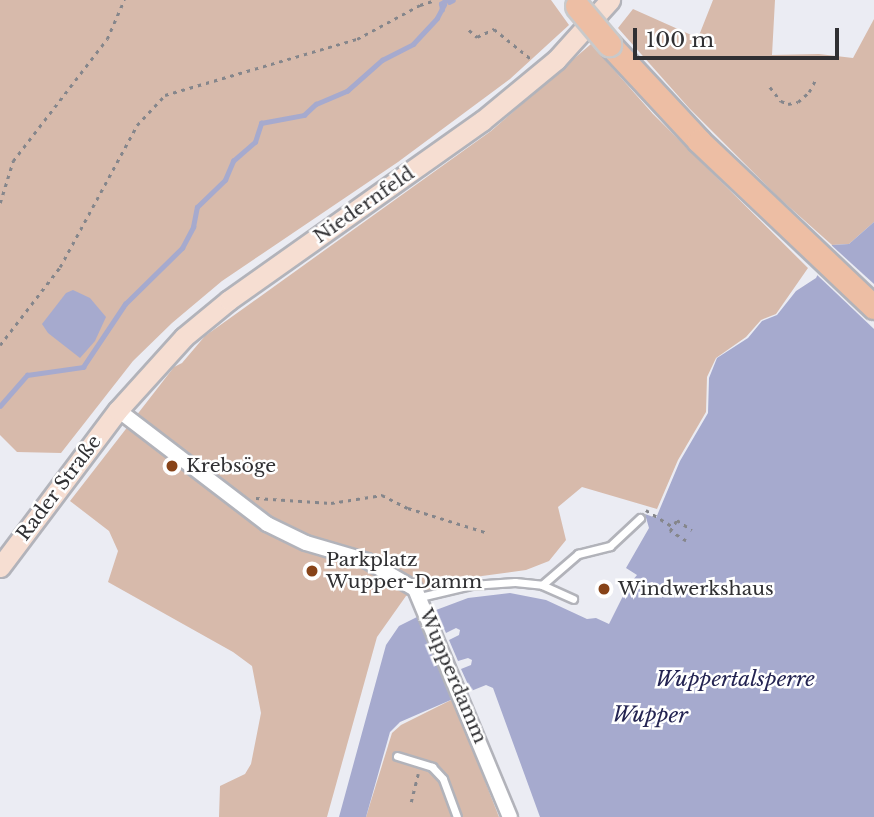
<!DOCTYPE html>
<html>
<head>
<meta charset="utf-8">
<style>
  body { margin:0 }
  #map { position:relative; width:874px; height:817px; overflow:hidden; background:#ebecf3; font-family:"Libre Baskerville",serif }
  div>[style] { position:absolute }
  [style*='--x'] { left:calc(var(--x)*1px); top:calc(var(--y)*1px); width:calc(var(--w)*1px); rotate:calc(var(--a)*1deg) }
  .green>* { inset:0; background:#d7baab }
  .water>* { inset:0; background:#a6aace }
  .pier>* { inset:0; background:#ebecf3 }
  .stream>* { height:4.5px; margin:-2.25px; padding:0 2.25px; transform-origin:2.25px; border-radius:2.25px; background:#a6aace }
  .path>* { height:2.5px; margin-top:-1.25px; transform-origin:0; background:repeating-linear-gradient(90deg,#85868b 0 3.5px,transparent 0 8.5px) }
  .roads { filter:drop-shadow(2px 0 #b2b3ba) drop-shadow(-2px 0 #b2b3ba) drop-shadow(0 2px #b2b3ba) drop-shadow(0 -2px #b2b3ba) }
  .lane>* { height:7px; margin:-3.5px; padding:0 3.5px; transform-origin:3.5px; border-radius:3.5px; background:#fff }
  .street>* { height:14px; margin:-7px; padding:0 7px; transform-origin:7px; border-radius:7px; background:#fff }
  .secondary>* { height:19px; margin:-9.5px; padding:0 9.5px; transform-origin:9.5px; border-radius:9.5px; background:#f6ded2 }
  .primary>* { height:23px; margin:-11.5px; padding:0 11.5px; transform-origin:11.5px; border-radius:11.5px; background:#edbea4 }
  .bridges { filter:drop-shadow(2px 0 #c9c9ca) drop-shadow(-2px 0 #c9c9ca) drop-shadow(0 2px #c9c9ca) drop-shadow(0 -2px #c9c9ca) }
  .primary-bridge>* { height:23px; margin:-11.5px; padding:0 11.5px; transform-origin:11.5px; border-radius:11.5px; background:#edbea4 }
  .dots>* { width:19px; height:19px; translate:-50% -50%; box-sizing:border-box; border:4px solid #fff; border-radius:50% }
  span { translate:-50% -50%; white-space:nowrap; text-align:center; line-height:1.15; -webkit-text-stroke:5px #fff; paint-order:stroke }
  .street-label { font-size:19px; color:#303033 }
  .poi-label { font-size:19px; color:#303033 }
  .left { translate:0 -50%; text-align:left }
  .water-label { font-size:21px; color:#242452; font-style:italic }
  .scale { position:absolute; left:633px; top:28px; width:206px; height:32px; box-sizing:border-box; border:4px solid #303033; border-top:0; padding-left:9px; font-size:21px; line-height:24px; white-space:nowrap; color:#303033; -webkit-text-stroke:5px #fff; paint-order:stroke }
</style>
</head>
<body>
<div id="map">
  <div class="green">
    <div style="clip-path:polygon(0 0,551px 0,569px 25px,510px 79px,398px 162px,222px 281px,172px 323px,133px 361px,61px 453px,17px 452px,0 435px)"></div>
    <div style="clip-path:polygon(713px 0,775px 0,772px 55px,819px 54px,853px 58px,874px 19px,874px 222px,849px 244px,832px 245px,778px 197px,689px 108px,618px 28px,633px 9px,698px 38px)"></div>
    <div style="clip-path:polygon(591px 44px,653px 114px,808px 268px,776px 314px,761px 320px,746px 337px,716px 358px,707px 377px,706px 412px,678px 460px,657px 509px,582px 487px,558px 507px,566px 540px,549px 561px,526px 570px,482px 576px,406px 596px,377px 637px,327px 817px,219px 817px,220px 786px,245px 774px,251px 764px,261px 713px,252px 666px,233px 652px,108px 582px,118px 551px,109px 531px,70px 501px,174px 367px,182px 363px,205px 336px,491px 131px)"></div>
    <div style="clip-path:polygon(453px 699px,499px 817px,366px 817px,392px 733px,401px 725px)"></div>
  </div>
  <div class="water">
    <div style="clip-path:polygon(874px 222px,874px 817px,540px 817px,493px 688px,486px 685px,471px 691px,461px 669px,471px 665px,472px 660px,468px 658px,458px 661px,449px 640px,459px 635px,460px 630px,456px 628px,446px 633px,436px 610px,468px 598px,510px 593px,546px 600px,587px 619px,596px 618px,609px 624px,628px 586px,637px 575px,626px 568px,649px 528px,645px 514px,656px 518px,680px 461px,708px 413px,709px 378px,717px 358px,748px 338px,762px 321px,777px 315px,796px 291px,816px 278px,832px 245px,849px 244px)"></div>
    <div style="clip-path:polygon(73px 290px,90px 298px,106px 317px,95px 341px,80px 358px,48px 333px,42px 324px,66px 293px)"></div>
    <div style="clip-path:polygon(419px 616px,453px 699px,400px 722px,390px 732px,366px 817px,339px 817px,386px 645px,399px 626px)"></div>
  </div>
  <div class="pier">
    <div style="clip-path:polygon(829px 243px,874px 284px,874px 329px,815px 273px)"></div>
  </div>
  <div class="stream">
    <div style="--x:449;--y:2;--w:4;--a:-27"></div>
    <div style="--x:442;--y:10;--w:6;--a:-99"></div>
    <div style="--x:441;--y:4;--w:6;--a:-39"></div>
    <div style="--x:0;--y:406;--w:41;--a:-48.9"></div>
    <div style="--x:27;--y:375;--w:57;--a:-8.1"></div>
    <div style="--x:83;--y:367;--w:76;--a:-56.3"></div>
    <div style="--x:125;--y:304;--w:80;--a:-44.5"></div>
    <div style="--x:182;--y:248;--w:24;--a:-62"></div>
    <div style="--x:193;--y:227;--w:20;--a:-79"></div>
    <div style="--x:197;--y:207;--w:39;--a:-44"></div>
    <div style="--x:225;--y:180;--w:21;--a:-67"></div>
    <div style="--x:233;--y:161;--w:29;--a:-41"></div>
    <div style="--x:255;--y:142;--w:20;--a:-72"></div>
    <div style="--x:261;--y:123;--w:44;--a:-10.5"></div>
    <div style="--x:304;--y:115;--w:16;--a:-43"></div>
    <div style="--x:316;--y:104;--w:34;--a:-23"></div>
    <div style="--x:347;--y:91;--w:47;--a:-41.5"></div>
    <div style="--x:382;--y:60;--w:35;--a:-27"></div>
    <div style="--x:413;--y:44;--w:35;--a:-47"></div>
    <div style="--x:437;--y:18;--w:15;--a:-62"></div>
  </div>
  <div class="path">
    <div style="--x:469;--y:30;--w:11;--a:41"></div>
    <div style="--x:477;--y:37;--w:19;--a:-25"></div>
    <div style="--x:494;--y:29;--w:48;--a:39"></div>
    <div style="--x:770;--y:87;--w:18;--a:52"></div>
    <div style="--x:781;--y:101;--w:8;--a:23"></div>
    <div style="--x:788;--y:104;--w:10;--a:-11"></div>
    <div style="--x:798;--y:102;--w:15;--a:-42"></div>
    <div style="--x:809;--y:92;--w:15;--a:-62"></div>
    <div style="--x:0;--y:203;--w:44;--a:-72.8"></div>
    <div style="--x:13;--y:161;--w:154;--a:-52.4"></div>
    <div style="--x:107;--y:39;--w:43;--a:-66.4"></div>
    <div style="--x:0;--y:345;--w:98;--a:-52.4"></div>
    <div style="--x:60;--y:267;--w:162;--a:-61.5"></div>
    <div style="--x:137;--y:125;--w:41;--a:-47"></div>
    <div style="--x:165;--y:95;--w:200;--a:-16.3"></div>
    <div style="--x:357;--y:39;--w:72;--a:-28.4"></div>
    <div style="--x:420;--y:5;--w:16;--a:-18"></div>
    <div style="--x:256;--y:498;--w:75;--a:3.8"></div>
    <div style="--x:331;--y:503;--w:52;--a:-8.9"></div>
    <div style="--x:382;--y:495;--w:29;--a:27"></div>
    <div style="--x:408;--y:508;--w:81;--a:17.3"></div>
    <div style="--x:646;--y:510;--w:31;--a:32"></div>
    <div style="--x:686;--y:541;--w:19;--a:-148"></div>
    <div style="--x:670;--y:531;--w:13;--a:-58"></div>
    <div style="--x:677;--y:520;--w:18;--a:34"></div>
    <div style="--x:411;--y:802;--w:29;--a:-76"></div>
  </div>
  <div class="roads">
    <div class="lane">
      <div style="--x:542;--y:585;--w:48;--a:-40.7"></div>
      <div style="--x:578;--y:554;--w:33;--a:-14"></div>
      <div style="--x:610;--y:546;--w:41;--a:-43"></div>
      <div style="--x:420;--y:597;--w:52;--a:-13.2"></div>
      <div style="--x:471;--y:585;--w:44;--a:-3.9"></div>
      <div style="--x:515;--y:582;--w:27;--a:6"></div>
      <div style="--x:542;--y:585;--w:34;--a:24"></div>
      <div style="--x:397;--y:756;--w:37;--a:17"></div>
      <div style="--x:432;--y:767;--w:16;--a:47"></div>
      <div style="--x:443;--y:779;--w:40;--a:69.8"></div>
    </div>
    <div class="street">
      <div style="--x:118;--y:410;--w:188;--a:37.4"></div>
      <div style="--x:267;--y:524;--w:43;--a:26"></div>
      <div style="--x:306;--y:543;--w:64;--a:16.4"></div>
      <div style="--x:367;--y:561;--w:56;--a:30.3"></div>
      <div style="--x:415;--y:589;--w:247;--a:67.4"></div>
    </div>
    <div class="secondary">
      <div style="--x:0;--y:567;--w:196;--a:-53.1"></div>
      <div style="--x:118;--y:410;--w:98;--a:-47.9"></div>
      <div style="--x:184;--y:337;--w:58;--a:-39.4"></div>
      <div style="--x:229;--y:300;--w:310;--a:-35.3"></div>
      <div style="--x:482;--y:121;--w:96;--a:-39.5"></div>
      <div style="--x:556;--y:60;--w:81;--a:-48"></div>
    </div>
    <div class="primary">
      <div style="--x:609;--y:44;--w:132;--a:47.1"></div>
      <div style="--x:699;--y:141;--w:241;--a:43.5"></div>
    </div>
  </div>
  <div class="bridges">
    <div class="primary-bridge">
      <div style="--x:577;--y:6;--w:50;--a:49.9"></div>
    </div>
  </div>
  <div class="dots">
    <div style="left:172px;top:466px;background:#874318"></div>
    <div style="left:312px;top:571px;background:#874318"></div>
    <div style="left:604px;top:589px;background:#874318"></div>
  </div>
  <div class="street-label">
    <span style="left:364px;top:205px;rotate:-35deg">Niedernfeld</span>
    <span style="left:59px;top:488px;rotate:-53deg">Rader Straße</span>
    <span style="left:453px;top:676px;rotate:67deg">Wupperdamm</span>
  </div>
  <div class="poi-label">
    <span class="left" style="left:186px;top:466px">Krebsöge</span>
    <span class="left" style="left:326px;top:571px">Parkplatz<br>Wupper-Damm</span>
    <span class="left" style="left:618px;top:589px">Windwerkshaus</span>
  </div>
  <div class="water-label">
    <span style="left:735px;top:679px">Wuppertalsperre</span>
    <span style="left:650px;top:715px;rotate:1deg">Wupper</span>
  </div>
  <div class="scale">100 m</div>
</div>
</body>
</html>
